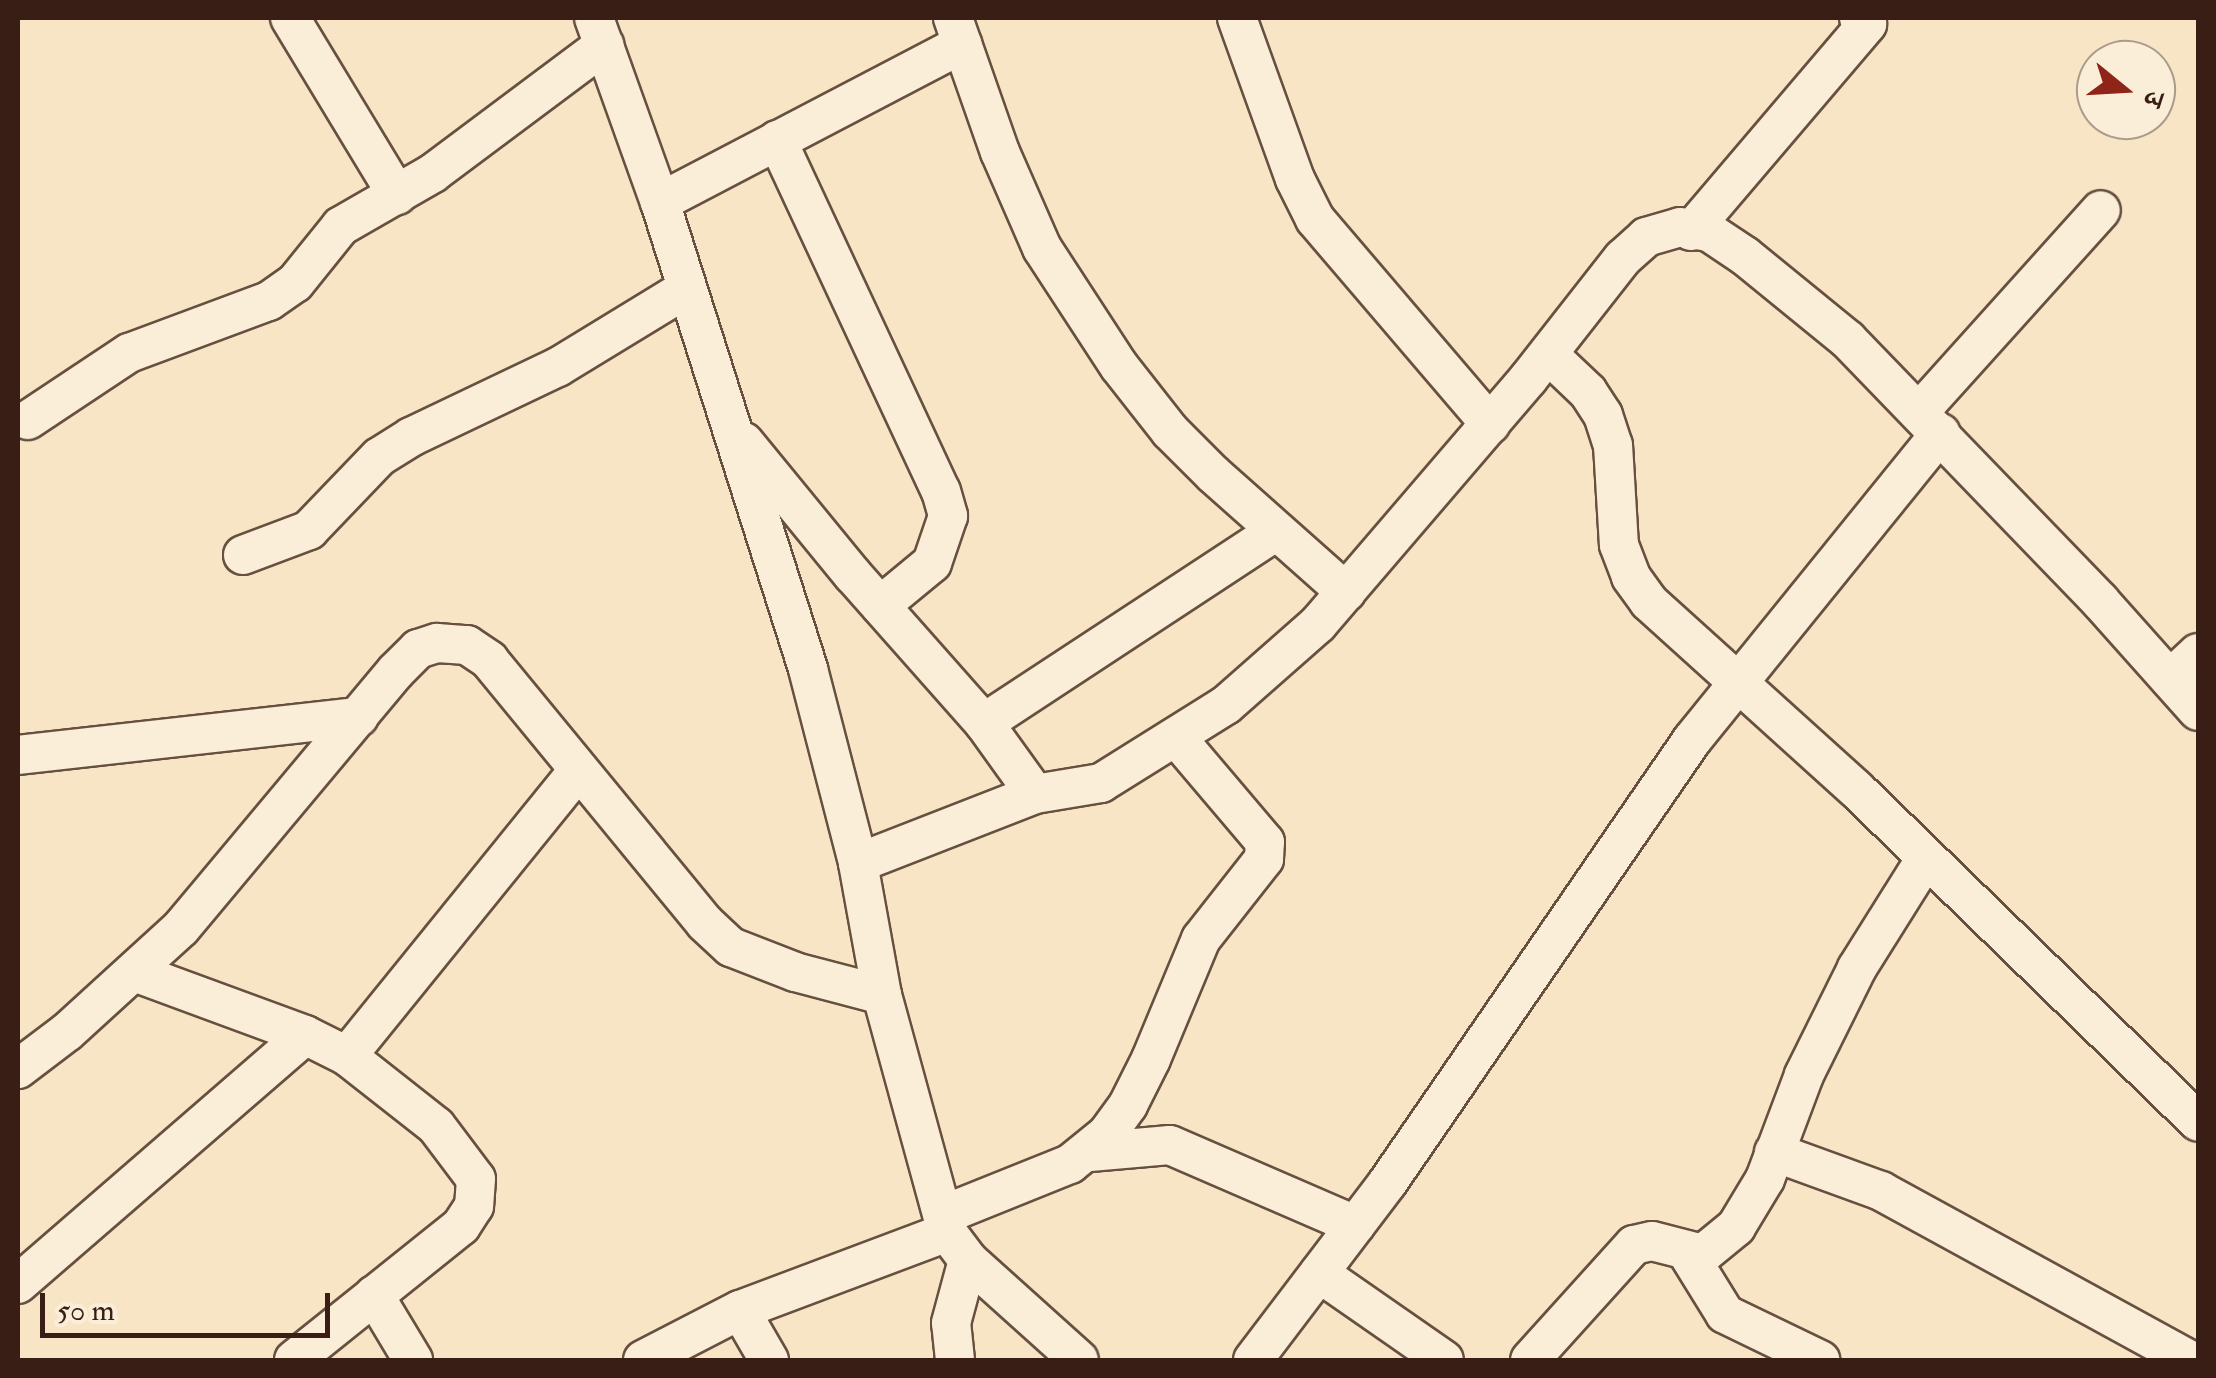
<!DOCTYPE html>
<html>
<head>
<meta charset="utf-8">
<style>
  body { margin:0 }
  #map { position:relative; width:2216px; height:1378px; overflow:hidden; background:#f7e5c5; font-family:"IM FELL Double Pica","Noto Serif Devanagari",serif }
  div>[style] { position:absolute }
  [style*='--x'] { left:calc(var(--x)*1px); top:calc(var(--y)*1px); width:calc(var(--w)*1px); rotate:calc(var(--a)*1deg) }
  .roads { filter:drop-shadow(2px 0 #685040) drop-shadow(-2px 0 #685040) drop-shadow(0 2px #685040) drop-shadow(0 -2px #685040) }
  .street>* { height:38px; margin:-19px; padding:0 19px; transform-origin:19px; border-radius:19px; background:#faeed9 }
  span { translate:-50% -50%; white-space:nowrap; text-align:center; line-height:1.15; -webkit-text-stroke:8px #faeed9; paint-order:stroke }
  .frame { position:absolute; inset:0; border:20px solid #381e14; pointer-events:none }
  .north { position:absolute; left:2076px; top:40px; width:100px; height:100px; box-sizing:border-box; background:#faeed9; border:2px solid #ac9b8a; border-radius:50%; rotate:108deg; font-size:28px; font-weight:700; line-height:40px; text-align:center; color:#381e14 }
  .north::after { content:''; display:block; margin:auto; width:35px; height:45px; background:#8f2418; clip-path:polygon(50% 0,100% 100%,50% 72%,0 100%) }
  .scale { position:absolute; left:40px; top:1293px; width:290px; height:45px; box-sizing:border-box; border:5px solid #381e14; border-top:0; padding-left:12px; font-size:30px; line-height:35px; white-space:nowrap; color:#381e14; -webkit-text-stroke:8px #faeed9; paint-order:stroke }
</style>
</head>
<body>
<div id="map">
  <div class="roads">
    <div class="street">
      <div style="--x:290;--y:18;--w:207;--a:58.8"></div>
      <div style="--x:594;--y:18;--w:195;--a:70.3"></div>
      <div style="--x:660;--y:202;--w:490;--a:72.4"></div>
      <div style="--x:808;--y:669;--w:200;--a:75.5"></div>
      <div style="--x:858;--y:863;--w:134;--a:79.7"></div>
      <div style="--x:882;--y:995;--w:246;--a:74.7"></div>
      <div style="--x:947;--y:1232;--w:35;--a:53"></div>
      <div style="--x:968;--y:1260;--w:149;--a:42"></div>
      <div style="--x:953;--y:18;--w:142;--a:70.7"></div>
      <div style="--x:1000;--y:152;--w:105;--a:66.4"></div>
      <div style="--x:1042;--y:248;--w:141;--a:56.9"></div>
      <div style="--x:1119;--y:366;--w:83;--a:51.9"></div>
      <div style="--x:1170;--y:431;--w:61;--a:45"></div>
      <div style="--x:1213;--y:474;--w:178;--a:41.6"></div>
      <div style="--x:1237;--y:18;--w:171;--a:70.2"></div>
      <div style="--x:1295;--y:179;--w:45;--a:63.4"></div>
      <div style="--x:1315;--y:219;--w:270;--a:49.5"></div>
      <div style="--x:777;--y:140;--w:387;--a:65"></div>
      <div style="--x:941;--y:491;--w:26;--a:74"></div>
      <div style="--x:948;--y:516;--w:50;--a:108.8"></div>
      <div style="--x:932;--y:563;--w:67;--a:140.4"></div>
      <div style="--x:660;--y:202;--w:341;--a:-27.6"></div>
      <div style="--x:1691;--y:231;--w:272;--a:-49.6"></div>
      <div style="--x:1867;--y:24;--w:10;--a:-143"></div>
      <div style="--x:1548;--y:354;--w:55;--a:43.5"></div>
      <div style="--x:1588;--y:392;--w:27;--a:57"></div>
      <div style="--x:1603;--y:415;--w:32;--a:72"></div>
      <div style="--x:1613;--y:445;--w:100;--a:86.6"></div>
      <div style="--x:1619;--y:545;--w:34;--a:69"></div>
      <div style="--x:1631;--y:577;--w:31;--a:54"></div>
      <div style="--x:1649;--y:602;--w:279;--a:42.1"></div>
      <div style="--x:1856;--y:789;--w:477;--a:44.2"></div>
      <div style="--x:1920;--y:411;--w:270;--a:-48"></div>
      <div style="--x:28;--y:420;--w:121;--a:-33.6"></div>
      <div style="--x:129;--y:353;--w:149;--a:-20.4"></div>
      <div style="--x:269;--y:301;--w:32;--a:-35"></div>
      <div style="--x:295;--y:283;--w:73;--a:-51.1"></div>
      <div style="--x:341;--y:226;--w:106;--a:-29.9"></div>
      <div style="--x:433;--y:173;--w:214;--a:-36.8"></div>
      <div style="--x:744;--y:442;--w:172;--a:50.7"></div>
      <div style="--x:853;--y:575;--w:198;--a:48.5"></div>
      <div style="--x:984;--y:723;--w:87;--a:54.3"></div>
      <div style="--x:243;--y:555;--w:71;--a:-20.7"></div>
      <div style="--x:309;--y:530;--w:101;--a:-46.2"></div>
      <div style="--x:379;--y:457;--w:38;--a:-32"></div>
      <div style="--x:411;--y:437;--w:163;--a:-25.5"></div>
      <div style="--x:558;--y:367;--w:150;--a:-31.4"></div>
      <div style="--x:2170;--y:679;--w:38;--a:-43"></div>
      <div style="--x:984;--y:723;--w:349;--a:-33.3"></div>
      <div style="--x:18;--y:755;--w:343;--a:-6.4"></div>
      <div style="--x:858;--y:863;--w:190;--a:-21.3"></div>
      <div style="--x:1035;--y:794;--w:67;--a:-9.5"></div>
      <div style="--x:1101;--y:783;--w:147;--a:-32"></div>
      <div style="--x:1226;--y:705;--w:123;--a:-41.4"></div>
      <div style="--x:1318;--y:624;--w:323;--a:-49.4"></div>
      <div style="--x:1528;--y:379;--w:154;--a:-51.9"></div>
      <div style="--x:1623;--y:258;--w:31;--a:-42"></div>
      <div style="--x:1646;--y:237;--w:35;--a:-16"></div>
      <div style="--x:1680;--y:227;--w:29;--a:10"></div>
      <div style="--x:1709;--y:232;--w:43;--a:33.7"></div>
      <div style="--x:1745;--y:256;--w:133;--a:39.2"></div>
      <div style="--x:1848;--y:340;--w:363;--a:46"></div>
      <div style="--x:2100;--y:601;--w:147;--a:48.3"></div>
      <div style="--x:134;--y:972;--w:182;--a:20.2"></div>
      <div style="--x:305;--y:1035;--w:47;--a:26.6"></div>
      <div style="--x:347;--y:1056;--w:113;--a:38.2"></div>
      <div style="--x:436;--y:1126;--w:66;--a:53"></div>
      <div style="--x:476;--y:1179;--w:27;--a:94"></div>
      <div style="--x:474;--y:1206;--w:24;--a:123"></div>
      <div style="--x:461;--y:1226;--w:214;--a:141.3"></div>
      <div style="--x:347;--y:1056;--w:367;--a:-51"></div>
      <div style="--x:18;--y:1069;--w:61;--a:-37.1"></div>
      <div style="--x:67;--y:1032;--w:154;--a:-42.4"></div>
      <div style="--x:181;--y:928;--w:335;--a:-50.1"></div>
      <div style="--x:396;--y:671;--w:31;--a:-45"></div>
      <div style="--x:418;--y:649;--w:20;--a:-18"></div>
      <div style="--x:437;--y:643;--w:30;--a:4"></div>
      <div style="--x:467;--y:645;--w:27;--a:34"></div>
      <div style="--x:489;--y:660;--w:340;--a:50.6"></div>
      <div style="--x:705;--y:923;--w:35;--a:43"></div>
      <div style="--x:731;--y:947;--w:69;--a:21.3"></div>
      <div style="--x:795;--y:972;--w:90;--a:14.8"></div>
      <div style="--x:1090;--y:1152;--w:80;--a:-5"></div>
      <div style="--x:1170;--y:1145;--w:202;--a:23.4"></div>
      <div style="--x:1774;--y:1152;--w:114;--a:20"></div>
      <div style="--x:1881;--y:1191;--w:352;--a:28.7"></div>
      <div style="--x:943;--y:1215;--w:137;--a:-21.9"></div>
      <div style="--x:1070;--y:1164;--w:48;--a:-39"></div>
      <div style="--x:1107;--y:1134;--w:36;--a:-54"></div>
      <div style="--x:1128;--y:1105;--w:51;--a:-63.4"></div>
      <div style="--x:1151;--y:1059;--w:130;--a:-67.4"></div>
      <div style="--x:1201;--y:939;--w:102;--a:-51.8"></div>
      <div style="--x:1264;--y:859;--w:17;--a:-87"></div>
      <div style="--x:1265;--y:842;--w:138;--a:-130.3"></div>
      <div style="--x:1688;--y:1254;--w:70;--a:58.3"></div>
      <div style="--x:1725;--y:1314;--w:106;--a:25.8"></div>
      <div style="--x:1319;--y:1273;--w:152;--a:34.8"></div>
      <div style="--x:18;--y:1284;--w:380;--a:-40.9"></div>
      <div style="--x:374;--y:1295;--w:76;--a:59"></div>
      <div style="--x:740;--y:1310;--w:58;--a:59.9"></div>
      <div style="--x:643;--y:1360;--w:109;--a:-27.3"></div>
      <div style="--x:740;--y:1310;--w:221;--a:-20.6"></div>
      <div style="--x:955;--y:1360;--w:37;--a:-96"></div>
      <div style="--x:951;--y:1323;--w:65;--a:-74.9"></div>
      <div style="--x:1253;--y:1360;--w:223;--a:-52.8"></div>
      <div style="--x:1388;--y:1182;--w:536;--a:-55.48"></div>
      <div style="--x:1692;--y:740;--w:395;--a:-51"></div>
      <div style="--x:1530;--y:1360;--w:155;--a:-47.9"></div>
      <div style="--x:1634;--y:1245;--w:18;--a:-13"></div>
      <div style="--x:1652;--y:1241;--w:53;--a:14.3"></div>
      <div style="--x:1703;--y:1254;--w:43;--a:-39.3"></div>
      <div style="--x:1736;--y:1227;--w:56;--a:-58.9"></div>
      <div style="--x:1765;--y:1179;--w:111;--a:-69.4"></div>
      <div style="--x:1804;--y:1075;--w:119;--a:-63.6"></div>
      <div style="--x:1857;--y:968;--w:130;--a:-57.9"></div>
    </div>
  </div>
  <div class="frame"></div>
  <div class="north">उ</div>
  <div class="scale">50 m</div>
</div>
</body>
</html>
